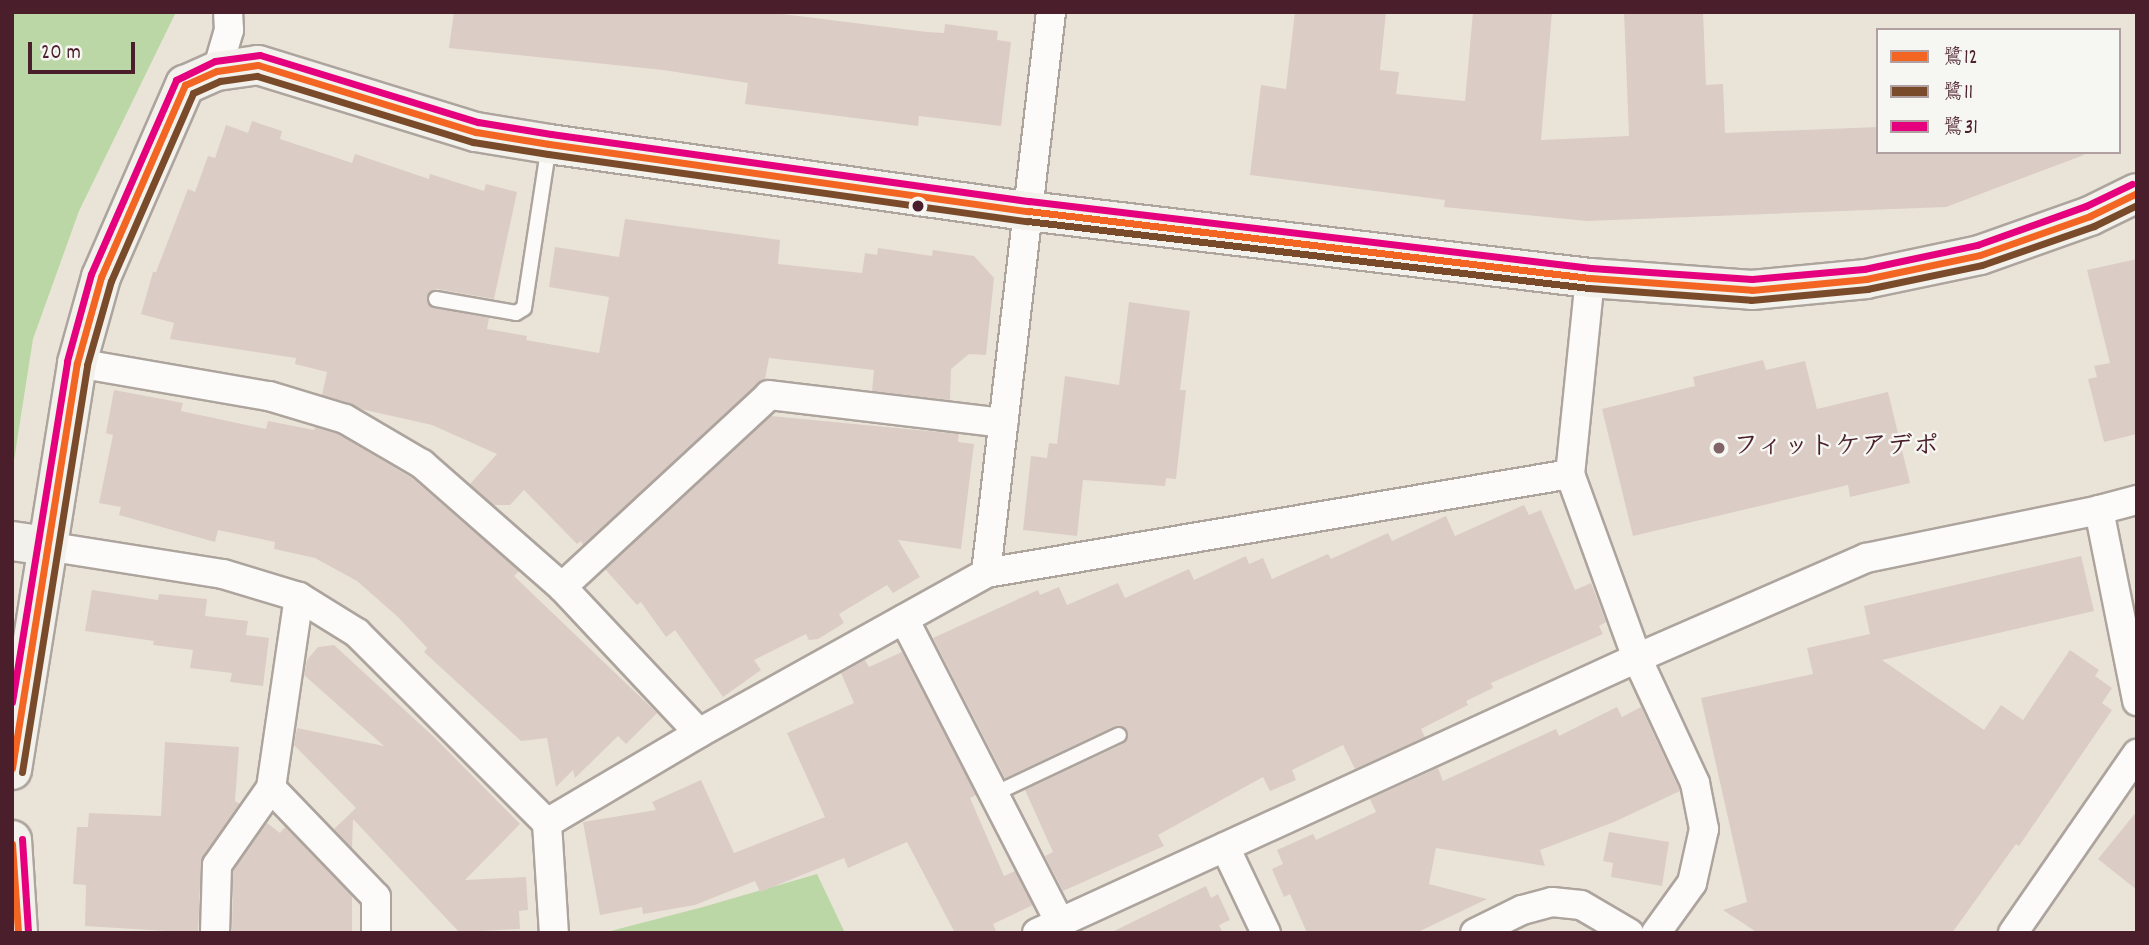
<!DOCTYPE html>
<html>
<head>
<meta charset="utf-8">
<style>
  body { margin:0 }
  #map { position:relative; width:2149px; height:945px; overflow:hidden; background:#eae4d8; font-family:Dekko,"Klee One",sans-serif }
  div>[style] { position:absolute }
  [style*='--x'] { left:calc(var(--x)*1px); top:calc(var(--y)*1px); width:calc(var(--w)*1px); rotate:calc(var(--a)*1deg) }
  .green>* { inset:0; background:#bbd7a6 }
  .building>* { inset:0; background:#dcccc6 }
  .roads { filter:drop-shadow(2px 0 #ada49e) drop-shadow(-2px 0 #ada49e) drop-shadow(0 2px #ada49e) drop-shadow(0 -2px #ada49e) }
  .lane>* { height:14px; margin:-7px; padding:0 7px; transform-origin:7px; border-radius:7px; background:#fcfbf9 }
  .street>* { height:28px; margin:-14px; padding:0 14px; transform-origin:14px; border-radius:14px; background:#fcfbf9 }
  .secondary>* { height:38px; margin:-19px; padding:0 19px; transform-origin:19px; border-radius:19px; background:#f3f1eb }
  .bus-1>* { height:7px; margin:-3.5px; padding:0 3.5px; transform-origin:3.5px; border-radius:3.5px; background:#f26522 }
  .bus-2>* { height:7px; margin:-3.5px; padding:0 3.5px; transform-origin:3.5px; border-radius:3.5px; background:#7a4b2a }
  .bus-3>* { height:7px; margin:-3.5px; padding:0 3.5px; transform-origin:3.5px; border-radius:3.5px; background:#e5007d }
  .dots>* { width:19px; height:19px; translate:-50% -50%; box-sizing:border-box; border:4px solid #f6f6f2; border-radius:50% }
  span { translate:-50% -50%; white-space:nowrap; text-align:center; line-height:1.15; -webkit-text-stroke:5px #f6f6f2; paint-order:stroke }
  .poi-label { font-size:26px; color:#4a1f2b; font-weight:700 }
  .left { translate:0 -50%; text-align:left }
  .frame { position:absolute; inset:0; border:14px solid #4a1f2b; pointer-events:none }
  .legend { position:absolute; left:1876px; top:28px; width:245px; height:126px; box-sizing:border-box; background:#f6f6f2; border:2px solid #b1a0a2; margin:0; padding:9px 12px; list-style:none; font-size:21px; color:#4a1f2b }
  .legend li { display:flex; align-items:center; gap:14px; height:35px }
  .legend b { width:35px; border:2px solid #b1a0a2 }
  .scale { position:absolute; left:28px; top:42px; width:107px; height:32px; box-sizing:border-box; border:4px solid #4a1f2b; border-top:0; padding-left:9px; font-size:21px; line-height:24px; white-space:nowrap; color:#4a1f2b; -webkit-text-stroke:5px #f6f6f2; paint-order:stroke }
</style>
</head>
<body>
<div id="map">
  <div class="green">
    <div style="clip-path:polygon(12px 12px,176px 12px,79px 211px,33px 339px,12px 473px)"></div>
    <div style="clip-path:polygon(817px 874px,845px 933px,603px 933px,703px 907px)"></div>
  </div>
  <div class="building">
    <div style="clip-path:polygon(454px 12px,766px 12px,927px 32px,944px 33px,945px 24px,998px 31px,997px 40px,1011px 42px,1001px 126px,919px 116px,918px 126px,745px 104px,748px 83px,663px 70px,449px 48px)"></div>
    <div style="clip-path:polygon(1295px 12px,1386px 12px,1380px 70px,1399px 72px,1396px 94px,1465px 101px,1473px 12px,1552px 12px,1541px 140px,1629px 136px,1624px 12px,1703px 12px,1706px 85px,1723px 84px,1725px 133px,1878px 127px,1878px 152px,2083px 152px,2084px 155px,1946px 207px,1587px 221px,1444px 207px,1445px 200px,1250px 175px,1261px 85px,1286px 89px)"></div>
    <div style="clip-path:polygon(252px 121px,282px 131px,280px 139px,352px 163px,355px 154px,429px 179px,430px 174px,484px 191px,486px 184px,517px 192px,494px 299px,437px 289px,427px 297px,427px 303px,434px 308px,489px 318px,487px 329px,527px 336px,526px 340px,599px 353px,609px 297px,549px 287px,555px 247px,619px 257px,625px 219px,780px 240px,778px 264px,862px 273px,865px 253px,877px 255px,878px 248px,932px 256px,933px 250px,974px 256px,994px 278px,986px 355px,969px 354px,951px 369px,950px 400px,872px 391px,874px 370px,769px 358px,765px 379px,583px 545px,581px 541px,577px 544px,524px 490px,510px 505px,493px 505px,470px 484px,497px 454px,432px 425px,361px 409px,322px 395px,327px 372px,295px 364px,296px 358px,170px 339px,174px 323px,141px 314px,153px 272px,156px 272px,188px 189px,195px 192px,208px 156px,215px 158px,226px 125px,248px 133px)"></div>
    <div style="clip-path:polygon(2137px 259px,2137px 434px,2104px 442px,2088px 379px,2097px 377px,2094px 366px,2110px 363px,2087px 270px)"></div>
    <div style="clip-path:polygon(1129px 302px,1190px 311px,1180px 390px,1186px 390px,1176px 479px,1166px 478px,1165px 486px,1083px 480px,1077px 536px,1023px 530px,1031px 456px,1047px 458px,1049px 443px,1057px 444px,1065px 376px,1119px 385px)"></div>
    <div style="clip-path:polygon(1763px 360px,1766px 370px,1805px 361px,1817px 409px,1888px 392px,1910px 483px,1850px 497px,1848px 485px,1633px 536px,1602px 409px,1695px 386px,1693px 377px)"></div>
    <div style="clip-path:polygon(114px 390px,183px 403px,181px 411px,266px 429px,268px 421px,314px 430px,315px 427px,338px 434px,412px 478px,519px 571px,514px 576px,657px 713px,626px 744px,618px 736px,575px 778px,573px 770px,556px 787px,547px 738px,521px 741px,424px 652px,427px 648px,398px 617px,357px 581px,315px 558px,274px 549px,275px 542px,218px 530px,215px 542px,119px 515px,121px 507px,99px 503px,113px 435px,106px 433px)"></div>
    <div style="clip-path:polygon(771px 416px,959px 434px,958px 442px,974px 444px,961px 549px,898px 540px,920px 577px,893px 593px,887px 585px,839px 614px,844px 623px,818px 639px,809px 640px,806px 634px,754px 660px,761px 670px,723px 697px,675px 630px,666px 637px,641px 602px,637px 605px,605px 569px)"></div>
    <div style="clip-path:polygon(1524px 505px,1529px 515px,1541px 510px,1575px 590px,1591px 583px,1606px 622px,1599px 626px,1603px 634px,1491px 683px,1493px 688px,1466px 701px,1468px 705px,1421px 729px,1425px 737px,1355px 769px,1343px 745px,1292px 770px,1296px 780px,1270px 791px,1263px 777px,1158px 835px,1164px 846px,1063px 891px,1045px 856px,1053px 852px,1025px 790px,1123px 744px,1128px 736px,1127px 730px,1115px 726px,1005px 778px,933px 638px,1038px 590px,1040px 595px,1059px 587px,1067px 605px,1118px 583px,1125px 598px,1189px 569px,1194px 580px,1246px 556px,1249px 564px,1263px 558px,1272px 579px,1328px 554px,1331px 559px,1388px 533px,1392px 541px,1446px 516px,1455px 536px)"></div>
    <div style="clip-path:polygon(2081px 556px,2094px 611px,1882px 660px,1984px 730px,2001px 705px,2023px 720px,2070px 650px,2099px 670px,2095px 676px,2112px 688px,2102px 703px,2112px 710px,2019px 846px,2016px 844px,1952px 933px,1758px 933px,1723px 910px,1747px 902px,1701px 698px,1813px 674px,1807px 648px,1870px 634px,1864px 606px)"></div>
    <div style="clip-path:polygon(92px 590px,158px 600px,159px 594px,207px 599px,205px 616px,248px 621px,246px 635px,269px 638px,263px 686px,230px 682px,232px 673px,190px 668px,193px 650px,153px 645px,154px 641px,85px 631px)"></div>
    <div style="clip-path:polygon(334px 645px,435px 738px,520px 824px,465px 880px,526px 877px,528px 910px,519px 911px,520px 929px,459px 932px,353px 819px,352px 849px,334px 829px,356px 808px,294px 745px,297px 728px,384px 746px,304px 675px,307px 660px,318px 647px)"></div>
    <div style="clip-path:polygon(902px 652px,976px 795px,970px 798px,1004px 876px,1015px 871px,1033px 905px,993px 924px,997px 933px,955px 933px,907px 842px,848px 868px,844px 858px,760px 892px,755px 881px,695px 905px,643px 914px,642px 907px,600px 915px,583px 822px,656px 810px,652px 802px,701px 780px,734px 853px,825px 817px,787px 733px,854px 703px,841px 673px,865px 660px,869px 667px)"></div>
    <div style="clip-path:polygon(1617px 707px,1622px 717px,1641px 707px,1680px 791px,1614px 822px,1540px 850px,1545px 866px,1436px 848px,1429px 884px,1487px 899px,1416px 933px,1307px 933px,1290px 894px,1284px 897px,1272px 869px,1283px 864px,1277px 850px,1313px 834px,1316px 840px,1376px 812px,1370px 799px,1438px 768px,1443px 781px,1556px 729px,1559px 736px)"></div>
    <div style="clip-path:polygon(165px 742px,239px 747px,235px 801px,240px 804px,201px 864px,198px 933px,85px 926px,86px 885px,73px 884px,77px 827px,88px 827px,89px 813px,161px 816px)"></div>
    <div style="clip-path:polygon(2137px 811px,2137px 890px,2098px 859px)"></div>
    <div style="clip-path:polygon(267px 823px,280px 833px,285px 827px,352px 896px,352px 933px,232px 933px,233px 870px)"></div>
    <div style="clip-path:polygon(1609px 832px,1669px 842px,1662px 886px,1611px 877px,1613px 863px,1603px 861px)"></div>
    <div style="clip-path:polygon(1206px 886px,1211px 898px,1218px 894px,1230px 920px,1219px 925px,1223px 933px,1110px 933px)"></div>
  </div>
  <div class="roads">
    <div class="lane">
      <div style="--x:436;--y:299;--w:81;--a:9.9"></div>
      <div style="--x:516;--y:313;--w:9;--a:-32"></div>
      <div style="--x:524;--y:308;--w:165;--a:-81.3"></div>
      <div style="--x:994;--y:794;--w:138;--a:-25.3"></div>
    </div>
    <div class="street">
      <div style="--x:217;--y:71;--w:43;--a:-73.7"></div>
      <div style="--x:229;--y:30;--w:18;--a:-93"></div>
      <div style="--x:1590;--y:278;--w:197;--a:95.8"></div>
      <div style="--x:1570;--y:474;--w:196;--a:70"></div>
      <div style="--x:1637;--y:658;--w:138;--a:65.1"></div>
      <div style="--x:1695;--y:783;--w:47;--a:78.9"></div>
      <div style="--x:1704;--y:829;--w:55;--a:102.5"></div>
      <div style="--x:1692;--y:883;--w:62;--a:125.8"></div>
      <div style="--x:77;--y:363;--w:195;--a:9.8"></div>
      <div style="--x:269;--y:396;--w:79;--a:16.8"></div>
      <div style="--x:345;--y:419;--w:89;--a:30.3"></div>
      <div style="--x:422;--y:464;--w:186;--a:41.3"></div>
      <div style="--x:562;--y:587;--w:200;--a:46.8"></div>
      <div style="--x:2099;--y:510;--w:195;--a:78.7"></div>
      <div style="--x:46;--y:546;--w:179;--a:9"></div>
      <div style="--x:223;--y:574;--w:79;--a:16.8"></div>
      <div style="--x:299;--y:597;--w:68;--a:31.8"></div>
      <div style="--x:357;--y:633;--w:269;--a:45"></div>
      <div style="--x:547;--y:823;--w:110;--a:86.4"></div>
      <div style="--x:986;--y:573;--w:565;--a:-83.39"></div>
      <div style="--x:562;--y:587;--w:282;--a:-42.8"></div>
      <div style="--x:769;--y:395;--w:236;--a:6.8"></div>
      <div style="--x:904;--y:619;--w:341;--a:62.8"></div>
      <div style="--x:271;--y:788;--w:151;--a:46.1"></div>
      <div style="--x:376;--y:897;--w:36;--a:90"></div>
      <div style="--x:547;--y:823;--w:177;--a:-30.6"></div>
      <div style="--x:699;--y:733;--w:329;--a:-29.1"></div>
      <div style="--x:986;--y:573;--w:592;--a:-9.62"></div>
      <div style="--x:1225;--y:847;--w:95;--a:64.5"></div>
      <div style="--x:215;--y:933;--w:68;--a:-88.3"></div>
      <div style="--x:217;--y:865;--w:94;--a:-55"></div>
      <div style="--x:271;--y:788;--w:193;--a:-81.7"></div>
      <div style="--x:1037;--y:933;--w:660;--a:-24.62"></div>
      <div style="--x:1637;--y:658;--w:250;--a:-23.6"></div>
      <div style="--x:1866;--y:558;--w:238;--a:-11.6"></div>
      <div style="--x:2099;--y:510;--w:39;--a:-15"></div>
      <div style="--x:1475;--y:933;--w:52;--a:-26.1"></div>
      <div style="--x:1522;--y:910;--w:31;--a:-15"></div>
      <div style="--x:1552;--y:902;--w:29;--a:6"></div>
      <div style="--x:1581;--y:905;--w:56;--a:30.3"></div>
      <div style="--x:2013;--y:933;--w:218;--a:-55.3"></div>
    </div>
    <div class="secondary">
      <div style="--x:12;--y:541;--w:34;--a:8"></div>
      <div style="--x:12;--y:770;--w:412;--a:-80.9"></div>
      <div style="--x:77;--y:363;--w:89;--a:-74.4"></div>
      <div style="--x:101;--y:277;--w:210;--a:-66.4"></div>
      <div style="--x:185;--y:85;--w:35;--a:-24"></div>
      <div style="--x:217;--y:71;--w:41;--a:-8.3"></div>
      <div style="--x:258;--y:65;--w:228;--a:17.1"></div>
      <div style="--x:476;--y:132;--w:74;--a:9.3"></div>
      <div style="--x:549;--y:144;--w:484;--a:8"></div>
      <div style="--x:1028;--y:211;--w:566;--a:6.8"></div>
      <div style="--x:1590;--y:278;--w:162;--a:4.2"></div>
      <div style="--x:1752;--y:290;--w:115;--a:-5.5"></div>
      <div style="--x:1866;--y:279;--w:116;--a:-11.9"></div>
      <div style="--x:1980;--y:255;--w:117;--a:-19.5"></div>
      <div style="--x:2090;--y:216;--w:52;--a:-26.1"></div>
      <div style="--x:12;--y:840;--w:93;--a:86.3"></div>
    </div>
  </div>
  <div class="bus-1">
    <div style="--x:12;--y:768;--w:410;--a:-80.9"></div>
    <div style="--x:77;--y:363;--w:89;--a:-74.4"></div>
    <div style="--x:101;--y:277;--w:210;--a:-66.4"></div>
    <div style="--x:185;--y:85;--w:35;--a:-24"></div>
    <div style="--x:217;--y:71;--w:41;--a:-8.3"></div>
    <div style="--x:258;--y:65;--w:228;--a:17.1"></div>
    <div style="--x:476;--y:132;--w:74;--a:9.3"></div>
    <div style="--x:549;--y:144;--w:484;--a:8"></div>
    <div style="--x:1028;--y:211;--w:566;--a:6.8"></div>
    <div style="--x:1590;--y:278;--w:162;--a:4.2"></div>
    <div style="--x:1752;--y:290;--w:115;--a:-5.5"></div>
    <div style="--x:1866;--y:279;--w:116;--a:-11.9"></div>
    <div style="--x:1980;--y:255;--w:117;--a:-19.5"></div>
    <div style="--x:2090;--y:216;--w:52;--a:-26.1"></div>
    <div style="--x:12;--y:844;--w:89;--a:86.1"></div>
  </div>
  <div class="bus-2">
    <div style="--x:22;--y:772;--w:412;--a:-80.9"></div>
    <div style="--x:87;--y:365;--w:87;--a:-74.1"></div>
    <div style="--x:111;--y:281;--w:205;--a:-66.4"></div>
    <div style="--x:193;--y:93;--w:30;--a:-24"></div>
    <div style="--x:220;--y:81;--w:37;--a:-8"></div>
    <div style="--x:257;--y:76;--w:226;--a:17"></div>
    <div style="--x:473;--y:142;--w:76;--a:9.1"></div>
    <div style="--x:548;--y:154;--w:484;--a:8"></div>
    <div style="--x:1027;--y:221;--w:566;--a:6.8"></div>
    <div style="--x:1589;--y:288;--w:162;--a:4.2"></div>
    <div style="--x:1751;--y:300;--w:117;--a:-5.4"></div>
    <div style="--x:1867;--y:289;--w:117;--a:-11.8"></div>
    <div style="--x:1982;--y:265;--w:119;--a:-19.2"></div>
    <div style="--x:2094;--y:226;--w:48;--a:-26"></div>
  </div>
  <div class="bus-3">
    <div style="--x:12;--y:702;--w:345;--a:-80.8"></div>
    <div style="--x:67;--y:361;--w:90;--a:-74.6"></div>
    <div style="--x:91;--y:274;--w:212;--a:-66.3"></div>
    <div style="--x:176;--y:80;--w:43;--a:-26"></div>
    <div style="--x:215;--y:61;--w:45;--a:-7.6"></div>
    <div style="--x:260;--y:55;--w:228;--a:17.1"></div>
    <div style="--x:478;--y:122;--w:74;--a:9.3"></div>
    <div style="--x:551;--y:134;--w:483;--a:8"></div>
    <div style="--x:1029;--y:201;--w:566;--a:6.8"></div>
    <div style="--x:1591;--y:268;--w:161;--a:3.9"></div>
    <div style="--x:1752;--y:279;--w:112;--a:-5.1"></div>
    <div style="--x:1864;--y:269;--w:116;--a:-12"></div>
    <div style="--x:1977;--y:245;--w:116;--a:-19.7"></div>
    <div style="--x:2086;--y:206;--w:51;--a:-25.6"></div>
    <div style="--x:22;--y:839;--w:93;--a:86.3"></div>
  </div>
  <div class="dots">
    <div style="left:918px;top:206px;background:#4a1f2b"></div>
    <div style="left:1719px;top:448px;background:#826468"></div>
  </div>
  <div class="poi-label">
    <span class="left" style="left:1733px;top:448px">フィットケアデポ</span>
  </div>
  <div class="frame"></div>
  <ul class="legend">
  <li><b style="height:9px;background:#f26522"></b>鷺12</li>
  <li><b style="height:9px;background:#7a4b2a"></b>鷺11</li>
  <li><b style="height:9px;background:#e5007d"></b>鷺31</li>
  </ul>
  <div class="scale">20 m</div>
</div>
</body>
</html>
